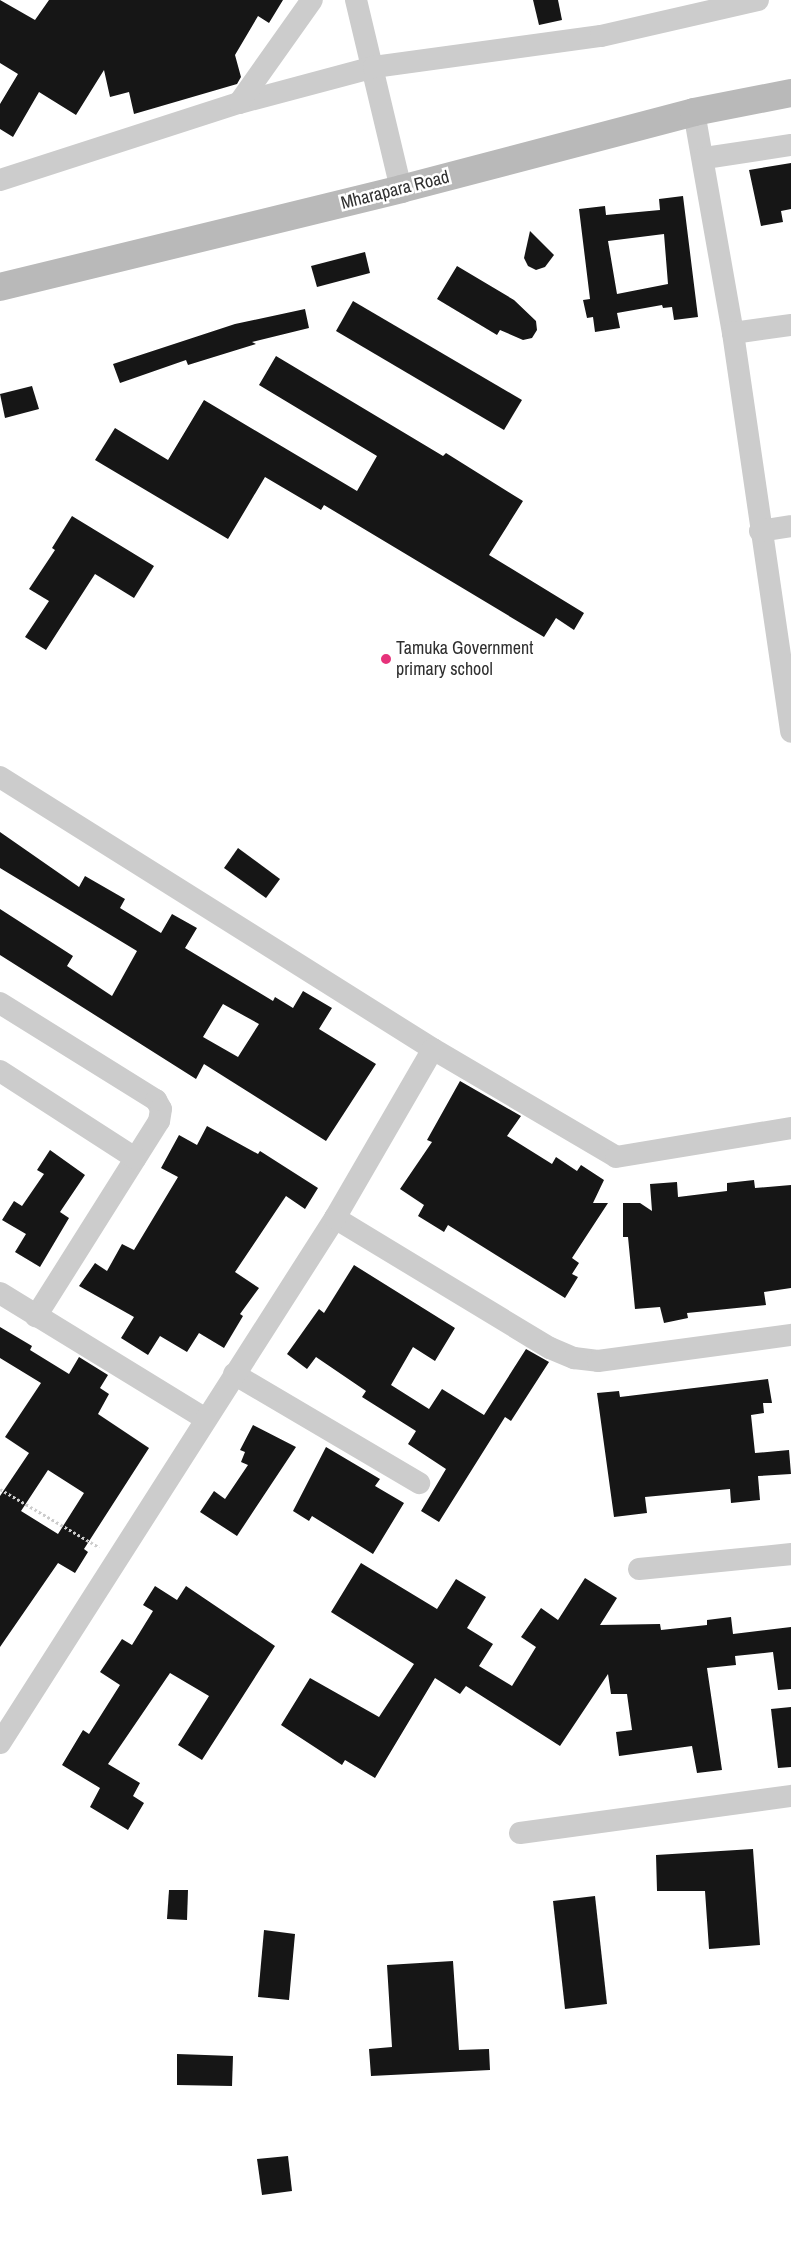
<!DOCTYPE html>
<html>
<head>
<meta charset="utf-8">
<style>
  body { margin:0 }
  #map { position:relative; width:791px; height:2242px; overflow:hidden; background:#fff; font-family:"Archivo Narrow",sans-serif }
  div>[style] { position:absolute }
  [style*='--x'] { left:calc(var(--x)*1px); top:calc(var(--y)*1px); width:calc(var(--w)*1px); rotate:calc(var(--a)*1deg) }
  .building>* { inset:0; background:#161616 }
  .path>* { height:3px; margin-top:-1.5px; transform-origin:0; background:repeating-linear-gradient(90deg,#ccc 0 2.5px,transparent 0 5px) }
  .minor>* { height:22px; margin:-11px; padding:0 11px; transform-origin:11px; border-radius:11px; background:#ccc }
  .secondary>* { height:28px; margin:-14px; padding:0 14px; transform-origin:14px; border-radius:14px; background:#b9b9b9 }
  .dots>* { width:14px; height:14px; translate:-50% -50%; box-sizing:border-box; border:2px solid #fff; border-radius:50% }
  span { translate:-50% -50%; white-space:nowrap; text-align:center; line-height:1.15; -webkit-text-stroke:5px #fff; paint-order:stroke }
  .street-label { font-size:18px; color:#2f2f2f }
  .poi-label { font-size:18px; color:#2f2f2f }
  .left { translate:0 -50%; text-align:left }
</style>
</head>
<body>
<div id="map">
  <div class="building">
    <div style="clip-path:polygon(0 0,35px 20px,49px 0,283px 0,269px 23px,258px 16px,235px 55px,241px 77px,237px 84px,134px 114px,129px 92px,110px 97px,104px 70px,76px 115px,39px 92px,13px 137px,0 129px,0 104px,18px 74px,0 63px)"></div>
    <div style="clip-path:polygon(533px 0,558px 0,562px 20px,539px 25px)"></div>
    <div style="clip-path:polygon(791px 163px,791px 209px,781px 211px,783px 222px,761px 226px,749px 170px)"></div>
    <div style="clip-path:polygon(evenodd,683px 196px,698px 317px,674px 320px,672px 307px,663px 308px,662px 305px,617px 313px,620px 328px,595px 332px,593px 317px,587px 318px,583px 300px,590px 299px,579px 209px,605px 206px,606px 215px,660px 210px,659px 199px,683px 196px,664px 234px,668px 284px,617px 294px,608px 241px,664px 234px)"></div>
    <div style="clip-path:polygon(530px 231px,554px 255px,545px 267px,536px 270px,528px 266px,524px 258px)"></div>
    <div style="clip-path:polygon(365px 252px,370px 273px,317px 287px,311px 266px)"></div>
    <div style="clip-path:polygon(457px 266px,514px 300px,536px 321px,537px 330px,532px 338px,523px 340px,500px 330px,497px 335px,437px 299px)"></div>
    <div style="clip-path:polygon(353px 301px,522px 400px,504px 430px,336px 331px)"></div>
    <div style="clip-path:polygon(305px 309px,309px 328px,252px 342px,256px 344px,188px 365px,186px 360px,120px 383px,113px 364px,235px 324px)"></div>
    <div style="clip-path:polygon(276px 356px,443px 456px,446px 453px,523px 501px,489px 555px,584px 613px,574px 630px,556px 618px,544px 637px,324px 505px,321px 510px,265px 477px,228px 539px,95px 460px,115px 428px,168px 460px,204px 400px,357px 491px,377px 456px,259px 385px)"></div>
    <div style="clip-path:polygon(32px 386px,39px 409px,5px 418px,0 394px)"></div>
    <div style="clip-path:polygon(72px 516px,154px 566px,134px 598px,95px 574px,46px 650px,25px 637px,49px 601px,29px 589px,55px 550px,52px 548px)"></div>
    <div style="clip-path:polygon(evenodd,0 832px,79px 887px,85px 876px,125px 899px,120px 908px,161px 933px,172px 914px,197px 928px,185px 948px,273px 1001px,275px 997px,293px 1008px,303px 991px,332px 1008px,319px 1029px,376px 1064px,326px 1141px,204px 1064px,196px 1079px,0 955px,0 909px,73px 956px,67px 966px,112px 996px,137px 951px,0 868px,0 832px,223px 1004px,259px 1024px,238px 1057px,203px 1037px,223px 1004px)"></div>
    <div style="clip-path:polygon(238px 848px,280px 879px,266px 898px,224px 868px)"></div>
    <div style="clip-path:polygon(460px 1081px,521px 1116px,507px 1136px,552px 1164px,556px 1157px,577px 1171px,581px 1165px,604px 1180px,593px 1203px,608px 1203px,572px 1258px,579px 1263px,572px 1274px,578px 1277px,565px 1298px,448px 1225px,444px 1232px,418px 1216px,424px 1205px,400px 1189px,432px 1142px,427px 1140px)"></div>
    <div style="clip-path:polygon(207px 1126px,258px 1154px,260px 1151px,318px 1188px,305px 1209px,286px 1196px,235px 1272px,259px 1288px,240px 1314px,243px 1316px,224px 1348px,199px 1333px,187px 1352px,160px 1336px,148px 1355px,121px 1338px,134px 1317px,79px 1286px,95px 1263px,107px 1271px,122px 1244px,134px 1250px,178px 1177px,161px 1168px,179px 1135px,197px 1145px)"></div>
    <div style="clip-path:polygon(50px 1150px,85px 1175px,60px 1212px,69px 1218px,40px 1267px,15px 1252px,26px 1234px,2px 1220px,14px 1201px,22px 1206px,44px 1174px,37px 1170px)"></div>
    <div style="clip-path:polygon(754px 1180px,755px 1188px,791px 1185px,791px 1288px,764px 1292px,766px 1305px,687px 1313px,688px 1318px,664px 1323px,660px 1307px,635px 1309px,628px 1237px,623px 1237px,623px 1203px,640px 1203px,652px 1211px,650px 1184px,677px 1182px,678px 1197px,727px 1191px,727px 1183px)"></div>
    <div style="clip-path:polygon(354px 1265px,455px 1328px,435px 1361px,413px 1347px,391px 1385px,429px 1409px,442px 1389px,484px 1415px,526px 1349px,549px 1362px,511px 1421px,505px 1417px,439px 1522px,421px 1511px,446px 1469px,408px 1444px,416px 1431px,362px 1397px,366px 1391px,316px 1357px,307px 1369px,287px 1354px,319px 1309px,324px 1313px)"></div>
    <div style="clip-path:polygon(evenodd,0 1327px,32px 1346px,30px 1350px,69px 1374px,79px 1357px,108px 1375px,100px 1388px,109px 1394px,98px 1414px,149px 1448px,84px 1549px,88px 1552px,75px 1573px,58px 1563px,0 1647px,0 1496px,29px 1453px,5px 1437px,41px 1383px,0 1358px,0 1327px,48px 1470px,84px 1493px,58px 1534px,21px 1511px,48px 1470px)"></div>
    <div style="clip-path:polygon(768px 1379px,772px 1403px,763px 1403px,764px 1413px,751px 1415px,755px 1453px,789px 1450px,791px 1474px,758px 1476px,760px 1500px,731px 1503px,730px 1489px,645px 1497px,647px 1513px,614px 1517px,597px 1393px,619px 1391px,620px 1397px)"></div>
    <div style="clip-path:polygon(253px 1425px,296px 1447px,237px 1536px,200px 1512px,214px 1491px,225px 1499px,248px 1465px,241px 1462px,245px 1452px,240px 1450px)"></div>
    <div style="clip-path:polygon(326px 1447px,380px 1479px,375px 1486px,404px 1503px,373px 1554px,312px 1516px,309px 1521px,293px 1511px)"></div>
    <div style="clip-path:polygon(361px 1563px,437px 1609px,456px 1579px,486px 1597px,467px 1628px,493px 1644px,479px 1666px,512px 1686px,536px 1647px,521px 1637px,541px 1608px,558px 1620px,585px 1578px,617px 1598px,600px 1625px,660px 1624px,661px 1630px,707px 1625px,707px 1620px,731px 1617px,733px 1634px,791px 1627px,791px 1689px,778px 1690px,773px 1652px,735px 1656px,736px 1665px,707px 1668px,722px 1770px,697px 1773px,692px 1746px,619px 1756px,616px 1732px,632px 1730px,627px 1694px,611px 1694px,608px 1674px,560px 1746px,466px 1686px,460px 1694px,435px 1678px,375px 1778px,345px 1760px,342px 1765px,281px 1725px,310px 1678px,379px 1717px,414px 1664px,331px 1612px)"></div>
    <div style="clip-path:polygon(155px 1586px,177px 1600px,186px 1586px,275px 1646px,202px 1760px,178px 1745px,209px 1696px,170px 1673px,108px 1764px,140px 1783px,133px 1796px,144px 1803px,128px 1830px,90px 1807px,100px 1788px,62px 1765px,83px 1730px,89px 1734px,120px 1685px,100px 1672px,122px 1639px,132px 1645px,153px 1611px,143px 1605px)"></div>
    <div style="clip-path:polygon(791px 1707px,791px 1767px,778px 1768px,771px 1709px)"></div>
    <div style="clip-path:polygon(753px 1849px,760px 1945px,709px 1949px,705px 1891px,657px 1891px,656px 1855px)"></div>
    <div style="clip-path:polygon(169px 1890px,188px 1890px,187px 1920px,167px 1919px)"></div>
    <div style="clip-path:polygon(595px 1896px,607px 2004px,565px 2009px,553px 1901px)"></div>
    <div style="clip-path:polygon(264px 1930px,295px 1934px,289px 2000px,258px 1997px)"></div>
    <div style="clip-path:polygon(453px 1961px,459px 2050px,489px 2049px,490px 2070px,371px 2076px,369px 2049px,392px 2047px,387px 1965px)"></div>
    <div style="clip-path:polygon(177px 2054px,233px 2056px,232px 2086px,177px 2085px)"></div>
    <div style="clip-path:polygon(288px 2156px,292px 2191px,262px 2195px,257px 2159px)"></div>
  </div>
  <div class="path">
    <div style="--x:0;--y:1489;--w:115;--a:30.4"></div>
  </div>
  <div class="minor">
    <div style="--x:356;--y:0;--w:194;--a:76.6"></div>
    <div style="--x:239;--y:103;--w:140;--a:-14.9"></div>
    <div style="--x:374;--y:67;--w:229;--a:-7.8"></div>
    <div style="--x:601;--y:36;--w:161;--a:-12.9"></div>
    <div style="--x:694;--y:112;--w:224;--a:80"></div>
    <div style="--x:733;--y:333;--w:403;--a:81.7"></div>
    <div style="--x:705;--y:158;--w:87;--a:-8.6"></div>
    <div style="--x:0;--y:180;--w:251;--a:-17.9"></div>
    <div style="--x:239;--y:103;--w:126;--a:-54.7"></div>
    <div style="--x:733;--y:333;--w:59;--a:-7.9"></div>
    <div style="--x:760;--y:531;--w:31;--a:-9"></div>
    <div style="--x:0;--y:777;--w:511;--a:32.14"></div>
    <div style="--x:433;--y:1049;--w:212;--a:30.5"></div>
    <div style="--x:616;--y:1157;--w:177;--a:-9.4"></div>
    <div style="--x:0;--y:1003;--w:184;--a:31.9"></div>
    <div style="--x:156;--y:1100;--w:10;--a:61"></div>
    <div style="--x:161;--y:1109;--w:12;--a:99"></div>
    <div style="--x:159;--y:1121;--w:231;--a:122.2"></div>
    <div style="--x:0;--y:1071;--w:161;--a:32.8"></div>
    <div style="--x:335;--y:1218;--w:251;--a:31.2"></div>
    <div style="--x:550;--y:1348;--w:26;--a:23"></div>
    <div style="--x:574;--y:1358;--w:24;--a:7"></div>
    <div style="--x:598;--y:1361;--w:195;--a:-7.7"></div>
    <div style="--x:0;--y:1293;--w:239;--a:31.5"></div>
    <div style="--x:234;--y:1374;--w:215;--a:30.5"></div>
    <div style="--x:639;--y:1569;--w:153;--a:-5.6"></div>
    <div style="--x:0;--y:1743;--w:623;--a:-57.46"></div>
    <div style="--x:335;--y:1218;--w:195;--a:-59.9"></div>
    <div style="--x:520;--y:1833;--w:274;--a:-7.8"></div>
  </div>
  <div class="secondary">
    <div style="--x:0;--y:287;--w:413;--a:-13.7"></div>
    <div style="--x:401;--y:189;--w:303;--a:-14.7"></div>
    <div style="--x:694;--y:112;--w:99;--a:-11.1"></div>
  </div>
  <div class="dots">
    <div style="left:386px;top:659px;background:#e6327a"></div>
  </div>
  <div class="street-label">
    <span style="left:395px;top:190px;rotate:-14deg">Mharapara Road</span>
  </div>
  <div class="poi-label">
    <span class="left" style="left:396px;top:659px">Tamuka Government<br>primary school</span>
  </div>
</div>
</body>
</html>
